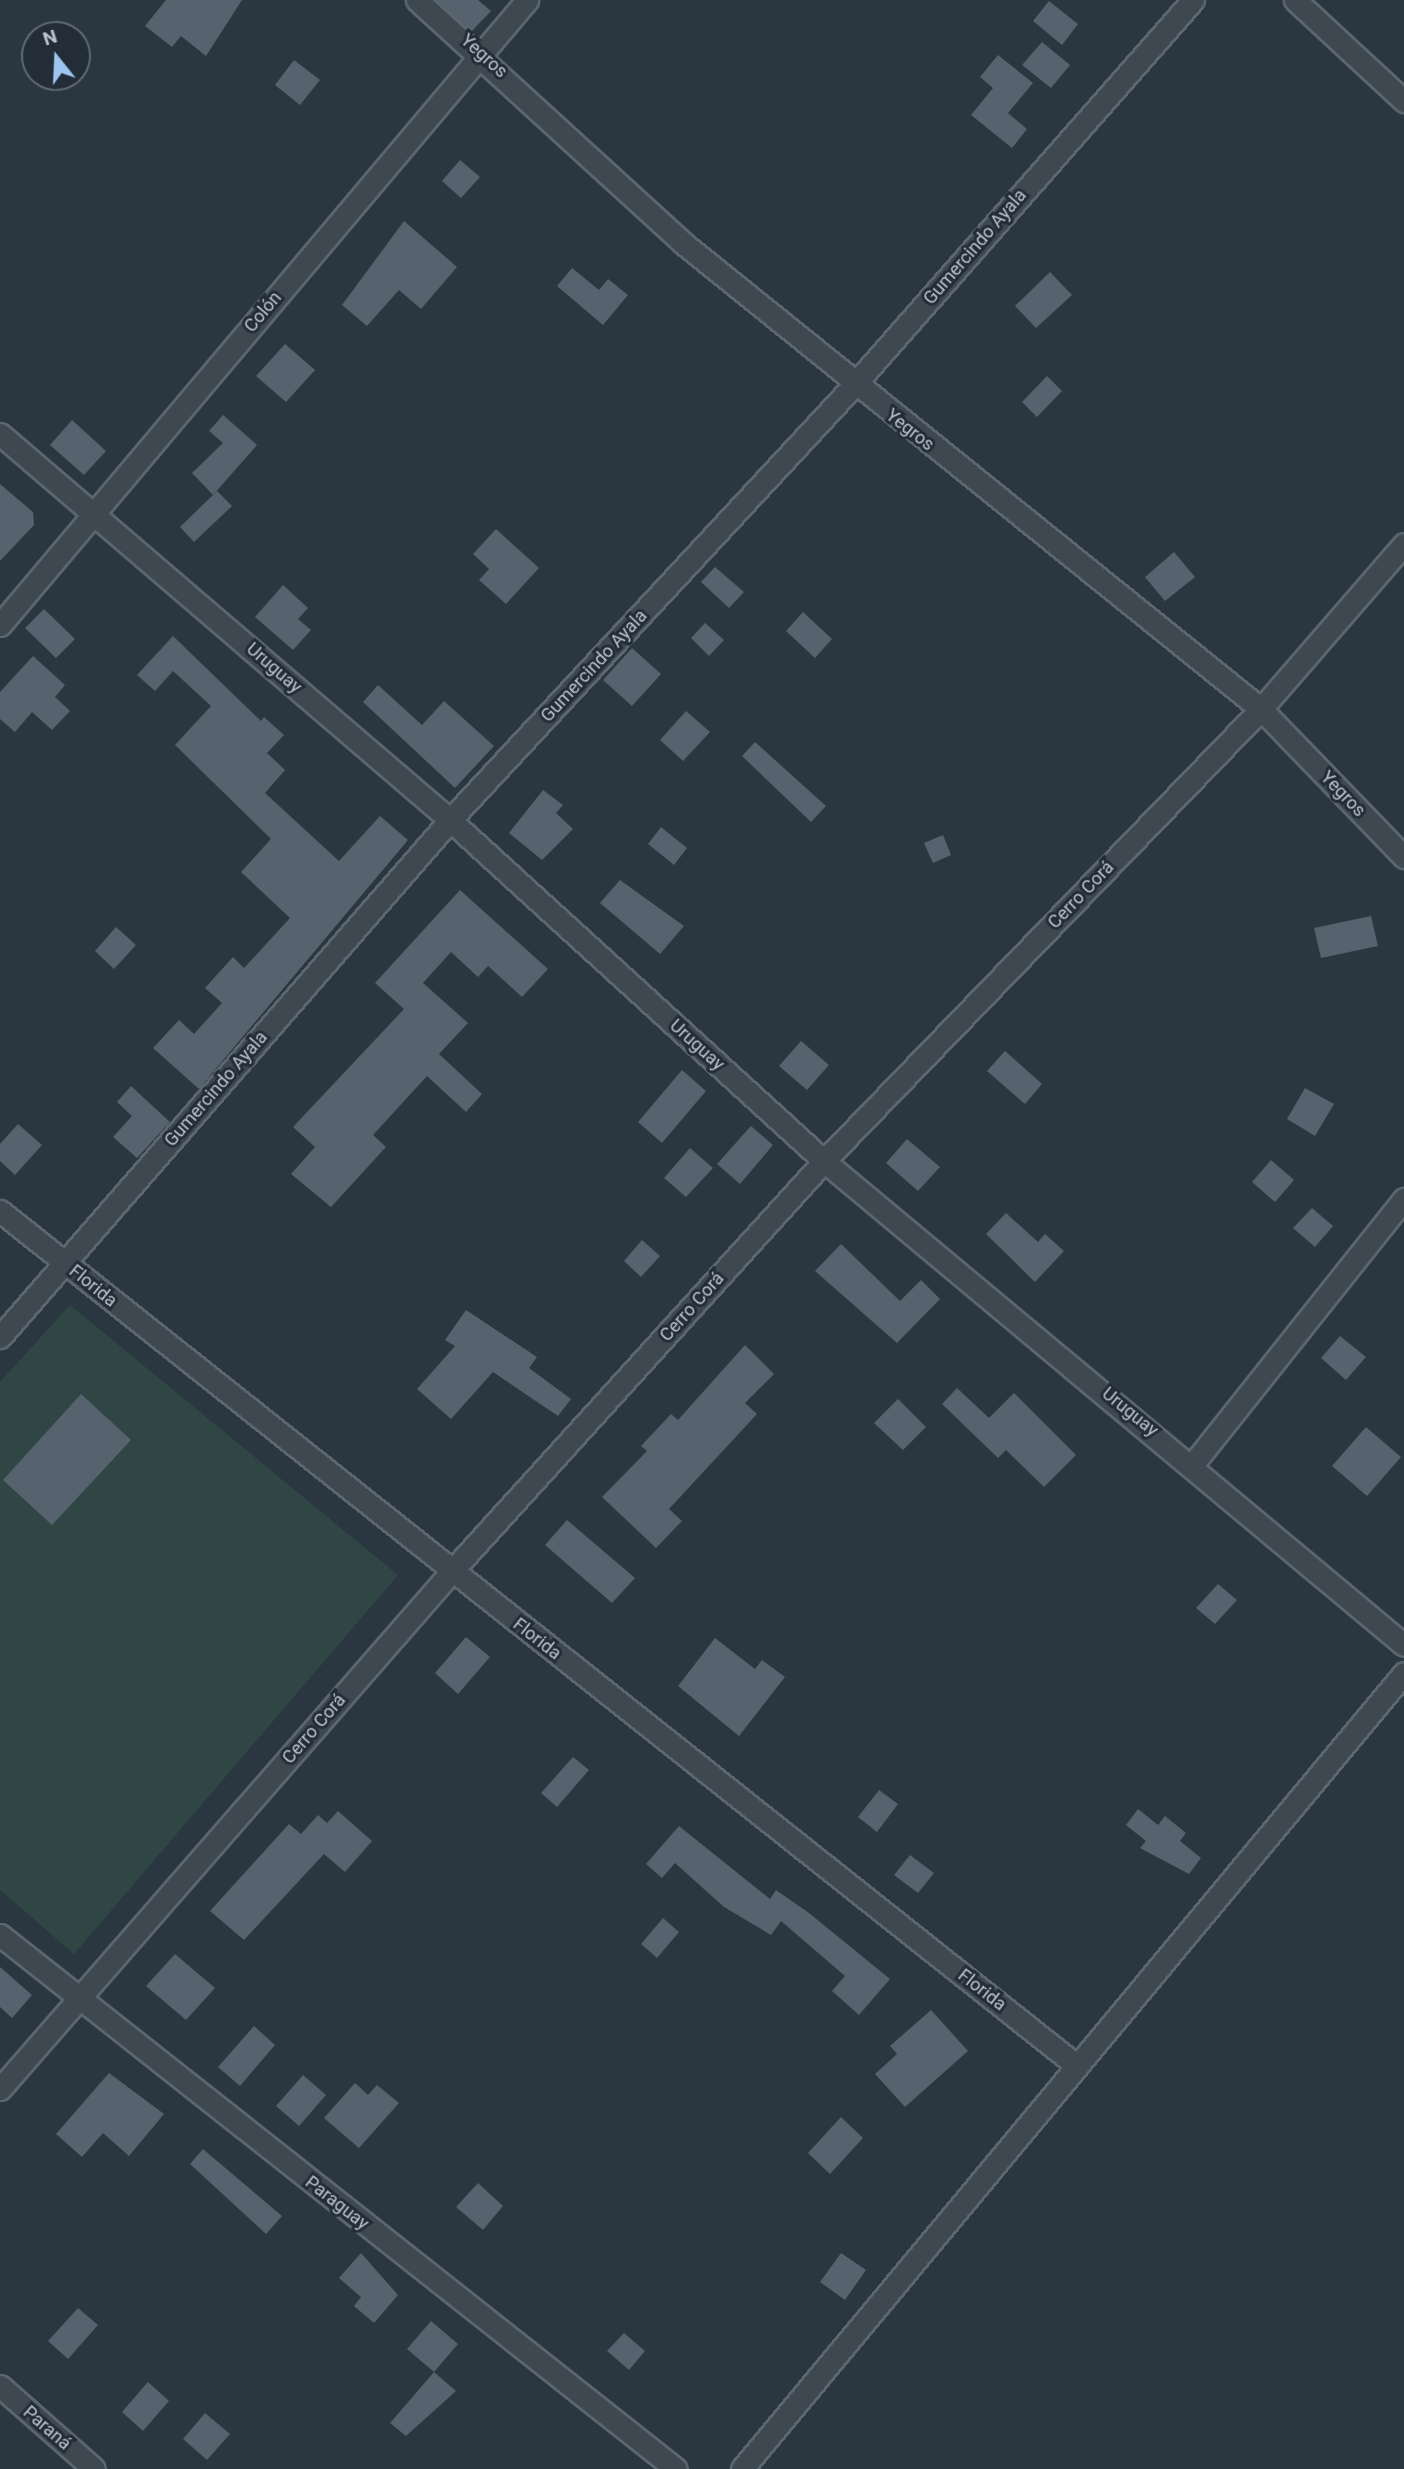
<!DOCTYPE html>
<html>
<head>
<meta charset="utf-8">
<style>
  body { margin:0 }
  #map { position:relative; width:1404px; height:2469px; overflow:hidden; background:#2a3741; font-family:Roboto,sans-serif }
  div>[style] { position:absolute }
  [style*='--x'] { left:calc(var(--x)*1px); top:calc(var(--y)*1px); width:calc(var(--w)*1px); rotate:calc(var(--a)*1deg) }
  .green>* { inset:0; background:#2f4645 }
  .building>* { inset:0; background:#56626e }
  .roads { filter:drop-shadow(2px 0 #5d666f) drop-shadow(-2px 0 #5d666f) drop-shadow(0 2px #5d666f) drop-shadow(0 -2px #5d666f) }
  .minor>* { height:21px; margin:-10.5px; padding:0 10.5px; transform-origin:10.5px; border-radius:10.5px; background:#3e4851 }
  span { translate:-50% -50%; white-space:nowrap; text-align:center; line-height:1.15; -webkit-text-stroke:6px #232d37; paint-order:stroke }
  .street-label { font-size:18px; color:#bcc3cb }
  .north { position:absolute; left:21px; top:21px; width:70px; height:70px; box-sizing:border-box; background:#232d37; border:2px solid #606972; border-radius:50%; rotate:342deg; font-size:19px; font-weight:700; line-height:28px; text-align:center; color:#bcc3cb }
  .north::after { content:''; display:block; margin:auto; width:24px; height:32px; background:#9dc5ef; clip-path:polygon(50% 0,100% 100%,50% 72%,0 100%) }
</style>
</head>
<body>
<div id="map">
  <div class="green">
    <div style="clip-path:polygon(70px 1305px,398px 1575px,74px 1954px,0 1890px,0 1382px)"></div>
  </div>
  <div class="building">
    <div style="clip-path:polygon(166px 0,242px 0,206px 56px,181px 36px,172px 47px,145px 26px)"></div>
    <div style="clip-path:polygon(436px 0,478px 0,491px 11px,471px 32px)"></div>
    <div style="clip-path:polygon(1049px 1px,1078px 24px,1062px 45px,1033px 21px)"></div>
    <div style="clip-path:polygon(1042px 42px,1070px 65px,1051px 88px,1022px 65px)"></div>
    <div style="clip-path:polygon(998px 55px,1033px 83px,1008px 113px,1027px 129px,1012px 148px,971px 115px,993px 88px,980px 77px)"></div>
    <div style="clip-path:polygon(294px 60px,320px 80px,300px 105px,275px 85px)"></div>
    <div style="clip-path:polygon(460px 160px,480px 177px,461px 198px,442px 181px)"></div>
    <div style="clip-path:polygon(404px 221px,457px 267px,421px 309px,399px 290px,367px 326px,342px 305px)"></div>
    <div style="clip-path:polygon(572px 268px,599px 290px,608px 279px,628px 295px,603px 325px,557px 286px)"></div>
    <div style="clip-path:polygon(1050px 272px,1072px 295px,1036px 328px,1015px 306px)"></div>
    <div style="clip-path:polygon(285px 344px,315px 370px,286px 402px,256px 376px)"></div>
    <div style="clip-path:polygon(1047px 376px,1062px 391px,1037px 417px,1022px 402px)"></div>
    <div style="clip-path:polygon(223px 415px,257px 445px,213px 495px,192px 473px,223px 443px,209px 431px)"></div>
    <div style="clip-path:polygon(72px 420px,106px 451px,84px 475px,50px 445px)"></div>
    <div style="clip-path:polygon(0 484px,33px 512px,34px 525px,0 561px)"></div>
    <div style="clip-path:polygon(217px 491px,232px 506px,194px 542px,180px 527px)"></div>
    <div style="clip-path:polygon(496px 529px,539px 568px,506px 604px,479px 580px,489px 569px,473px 554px)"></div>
    <div style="clip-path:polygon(1174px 552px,1195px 577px,1165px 601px,1145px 577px)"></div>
    <div style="clip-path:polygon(715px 567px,744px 592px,729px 608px,701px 582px)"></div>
    <div style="clip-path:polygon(283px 585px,308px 608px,298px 619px,311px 630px,293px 650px,255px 617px)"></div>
    <div style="clip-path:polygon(44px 609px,75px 639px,56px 658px,25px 628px)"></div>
    <div style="clip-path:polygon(803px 612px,832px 639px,815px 658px,786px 631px)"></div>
    <div style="clip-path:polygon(705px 623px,724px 640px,709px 656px,691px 638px)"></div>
    <div style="clip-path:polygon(173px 636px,261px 721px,264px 717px,284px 735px,267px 753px,285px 770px,265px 793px,339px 861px,380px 816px,408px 840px,199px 1089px,153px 1048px,179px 1020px,194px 1034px,222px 1003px,205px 988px,233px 957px,244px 968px,290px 918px,241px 872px,271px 839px,175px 745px,211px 706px,173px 671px,155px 691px,137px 675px)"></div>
    <div style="clip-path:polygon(632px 648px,661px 674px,632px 706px,603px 680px)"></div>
    <div style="clip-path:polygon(33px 656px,65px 685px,55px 697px,70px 711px,52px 730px,32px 712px,15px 732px,0 719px,0 692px)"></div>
    <div style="clip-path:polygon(378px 685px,422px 725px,444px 701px,494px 746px,455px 788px,363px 702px)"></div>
    <div style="clip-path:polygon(686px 711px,710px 732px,683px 761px,660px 740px)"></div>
    <div style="clip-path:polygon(755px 742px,826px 806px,811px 822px,742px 756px)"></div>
    <div style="clip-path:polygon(543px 790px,563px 805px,556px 813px,573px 829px,542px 860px,509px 833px)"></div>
    <div style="clip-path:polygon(661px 827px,687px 848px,674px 865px,648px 844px)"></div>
    <div style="clip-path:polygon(943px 835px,951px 855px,933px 863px,924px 843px)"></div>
    <div style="clip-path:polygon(620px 880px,684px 926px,660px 954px,600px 903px)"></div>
    <div style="clip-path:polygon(460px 890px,548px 969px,522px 997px,488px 966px,478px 977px,451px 952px,423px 983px,468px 1023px,439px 1054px,482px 1094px,466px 1112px,427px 1076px,373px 1135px,386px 1147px,331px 1207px,291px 1174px,315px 1147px,293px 1127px,404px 1009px,375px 983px)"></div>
    <div style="clip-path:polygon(1371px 916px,1378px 946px,1321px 958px,1314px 928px)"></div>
    <div style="clip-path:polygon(116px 927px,136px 945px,114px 969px,95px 951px)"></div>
    <div style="clip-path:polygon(801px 1041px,829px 1065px,807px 1090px,779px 1066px)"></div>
    <div style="clip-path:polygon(1005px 1051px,1042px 1084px,1025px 1104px,987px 1071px)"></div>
    <div style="clip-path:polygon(682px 1070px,706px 1091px,662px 1143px,638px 1122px)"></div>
    <div style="clip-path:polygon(131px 1086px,170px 1122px,137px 1158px,113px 1137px,132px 1116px,117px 1102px)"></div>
    <div style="clip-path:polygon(1305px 1088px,1334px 1104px,1315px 1136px,1287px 1119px)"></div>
    <div style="clip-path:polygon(18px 1124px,42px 1145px,15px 1175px,0 1161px,0 1144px)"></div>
    <div style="clip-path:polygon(751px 1126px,773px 1145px,740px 1184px,717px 1164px)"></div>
    <div style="clip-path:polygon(907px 1139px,940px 1167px,918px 1191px,886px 1163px)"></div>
    <div style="clip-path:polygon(690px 1148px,713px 1168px,686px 1197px,664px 1178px)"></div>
    <div style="clip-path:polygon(1271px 1160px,1294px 1180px,1275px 1202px,1252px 1182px)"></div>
    <div style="clip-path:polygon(1312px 1208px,1333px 1226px,1315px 1247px,1293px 1228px)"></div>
    <div style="clip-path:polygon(1006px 1213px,1038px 1242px,1045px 1234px,1064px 1251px,1035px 1282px,986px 1234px)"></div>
    <div style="clip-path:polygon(642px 1240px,660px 1256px,641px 1277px,624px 1261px)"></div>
    <div style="clip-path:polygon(841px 1244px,900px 1301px,921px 1280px,940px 1299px,897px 1343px,815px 1271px)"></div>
    <div style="clip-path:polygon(466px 1310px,537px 1357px,529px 1368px,571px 1399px,558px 1416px,493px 1372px,451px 1419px,417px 1389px,455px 1346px,445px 1340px)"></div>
    <div style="clip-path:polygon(1340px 1336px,1366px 1357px,1346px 1380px,1321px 1358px)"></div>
    <div style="clip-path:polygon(745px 1345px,774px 1374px,745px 1403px,757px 1414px,669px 1509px,682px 1521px,656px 1548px,602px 1497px,647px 1451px,641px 1446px,671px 1414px,678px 1420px)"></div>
    <div style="clip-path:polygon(957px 1388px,989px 1418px,1014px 1393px,1076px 1455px,1044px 1487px,1006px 1450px,998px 1458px,942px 1404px)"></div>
    <div style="clip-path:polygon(81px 1394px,131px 1440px,52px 1525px,3px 1480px)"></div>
    <div style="clip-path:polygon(898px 1399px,926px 1427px,903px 1450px,874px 1423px)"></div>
    <div style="clip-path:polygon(1366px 1427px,1401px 1457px,1367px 1496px,1332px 1466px)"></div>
    <div style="clip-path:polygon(567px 1520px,635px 1578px,612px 1603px,545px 1545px)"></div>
    <div style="clip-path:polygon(1218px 1584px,1237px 1600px,1215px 1624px,1196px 1608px)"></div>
    <div style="clip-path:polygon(466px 1637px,490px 1657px,458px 1694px,435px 1673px)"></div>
    <div style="clip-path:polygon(715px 1638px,755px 1669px,762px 1660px,785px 1677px,739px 1736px,678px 1686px)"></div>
    <div style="clip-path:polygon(573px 1757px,589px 1770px,557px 1807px,541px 1793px)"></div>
    <div style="clip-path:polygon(879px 1790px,898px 1804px,877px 1832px,858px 1817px)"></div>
    <div style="clip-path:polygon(1138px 1809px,1158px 1825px,1165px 1816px,1186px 1833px,1180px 1841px,1201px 1858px,1189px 1874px,1140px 1848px,1146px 1841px,1126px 1825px)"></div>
    <div style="clip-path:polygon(338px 1811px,372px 1841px,345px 1872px,324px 1854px,244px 1940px,210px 1911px,289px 1824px,301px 1834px,318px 1815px,327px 1823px)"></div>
    <div style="clip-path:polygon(679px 1826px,770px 1899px,776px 1890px,809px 1913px,890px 1979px,859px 2015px,832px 1991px,845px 1976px,781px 1921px,771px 1935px,724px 1907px,675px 1863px,662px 1878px,646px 1864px)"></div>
    <div style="clip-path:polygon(910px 1855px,934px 1873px,918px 1893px,894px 1875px)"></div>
    <div style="clip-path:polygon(663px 1918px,679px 1932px,657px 1958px,641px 1944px)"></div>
    <div style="clip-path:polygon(175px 1954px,215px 1988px,186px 2020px,146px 1986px)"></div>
    <div style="clip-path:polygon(0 1967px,32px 1995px,12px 2018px,0 2007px)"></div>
    <div style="clip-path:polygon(931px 2010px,968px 2051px,905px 2107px,875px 2074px,897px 2054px,890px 2046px)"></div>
    <div style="clip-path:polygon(254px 2026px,275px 2045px,240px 2086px,218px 2067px)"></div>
    <div style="clip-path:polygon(109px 2073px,164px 2114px,129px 2156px,103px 2133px,82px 2157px,56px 2134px)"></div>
    <div style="clip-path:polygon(303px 2075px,326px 2095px,299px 2126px,276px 2106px)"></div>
    <div style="clip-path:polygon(355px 2083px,368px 2095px,377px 2085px,399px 2103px,359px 2148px,324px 2118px)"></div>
    <div style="clip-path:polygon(841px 2117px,863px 2138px,830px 2174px,808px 2153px)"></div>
    <div style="clip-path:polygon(203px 2149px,282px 2216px,266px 2234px,190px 2164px)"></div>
    <div style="clip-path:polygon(478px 2183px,503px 2206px,483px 2230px,456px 2207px)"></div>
    <div style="clip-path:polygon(361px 2253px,398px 2295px,374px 2323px,354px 2306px,361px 2297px,339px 2278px)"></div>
    <div style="clip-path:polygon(841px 2253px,866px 2270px,845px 2300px,820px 2282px)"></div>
    <div style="clip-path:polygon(78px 2308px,98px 2325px,68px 2359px,48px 2341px)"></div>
    <div style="clip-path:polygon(431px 2321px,458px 2344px,434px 2372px,407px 2349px)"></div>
    <div style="clip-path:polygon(624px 2333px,645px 2351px,629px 2370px,607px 2351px)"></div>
    <div style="clip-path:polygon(434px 2372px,456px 2391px,406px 2436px,390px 2423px)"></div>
    <div style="clip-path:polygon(148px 2382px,169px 2401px,143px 2431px,122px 2412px)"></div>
    <div style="clip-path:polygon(205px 2413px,230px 2434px,207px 2460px,183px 2439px)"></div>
  </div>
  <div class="roads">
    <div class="minor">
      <div style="--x:417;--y:0;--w:360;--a:42.4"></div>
      <div style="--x:683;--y:243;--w:742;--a:38.88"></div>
      <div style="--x:1261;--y:709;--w:206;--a:46"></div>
      <div style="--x:1295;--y:0;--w:149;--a:42.8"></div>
      <div style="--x:0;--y:434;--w:593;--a:40.62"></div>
      <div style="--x:450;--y:820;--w:506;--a:42.36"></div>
      <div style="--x:824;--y:1161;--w:755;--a:39.84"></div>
      <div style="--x:0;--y:625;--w:818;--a:-49.86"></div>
      <div style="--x:0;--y:1211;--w:1374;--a:38.44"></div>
      <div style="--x:0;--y:1337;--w:685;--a:-48.96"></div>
      <div style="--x:450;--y:820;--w:594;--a:-47.12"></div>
      <div style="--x:854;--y:385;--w:513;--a:-48.64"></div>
      <div style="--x:1193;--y:1464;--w:339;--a:-51.5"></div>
      <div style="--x:0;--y:1935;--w:861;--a:38.31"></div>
      <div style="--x:0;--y:2089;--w:686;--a:-48.9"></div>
      <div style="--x:451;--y:1572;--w:555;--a:-47.77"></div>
      <div style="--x:824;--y:1161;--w:629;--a:-45.97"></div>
      <div style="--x:1261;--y:709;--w:218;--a:-49.1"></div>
      <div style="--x:0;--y:2386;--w:125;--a:41.4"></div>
      <div style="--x:742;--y:2469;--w:1035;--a:-50.25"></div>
    </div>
  </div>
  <div class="street-label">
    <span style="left:484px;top:56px;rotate:42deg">Yegros</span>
    <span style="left:975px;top:247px;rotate:-49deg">Gumercindo Ayala</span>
    <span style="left:263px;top:312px;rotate:-50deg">Colón</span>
    <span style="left:910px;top:430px;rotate:38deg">Yegros</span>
    <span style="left:594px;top:666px;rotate:-47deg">Gumercindo Ayala</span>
    <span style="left:274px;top:668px;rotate:41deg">Uruguay</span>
    <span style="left:1343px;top:794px;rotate:46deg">Yegros</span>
    <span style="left:1081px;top:895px;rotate:-46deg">Cerro Corá</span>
    <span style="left:697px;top:1045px;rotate:42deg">Uruguay</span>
    <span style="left:216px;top:1089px;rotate:-49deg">Gumercindo Ayala</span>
    <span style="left:93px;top:1286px;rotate:39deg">Florida</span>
    <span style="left:692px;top:1307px;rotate:-48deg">Cerro Corá</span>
    <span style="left:1130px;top:1412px;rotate:39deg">Uruguay</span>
    <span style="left:537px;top:1639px;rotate:38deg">Florida</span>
    <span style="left:314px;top:1729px;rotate:-49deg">Cerro Corá</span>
    <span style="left:982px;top:1990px;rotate:38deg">Florida</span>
    <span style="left:337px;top:2203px;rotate:38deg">Paraguay</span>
    <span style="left:47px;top:2428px;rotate:41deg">Paraná</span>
  </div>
  <div class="north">N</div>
</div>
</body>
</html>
